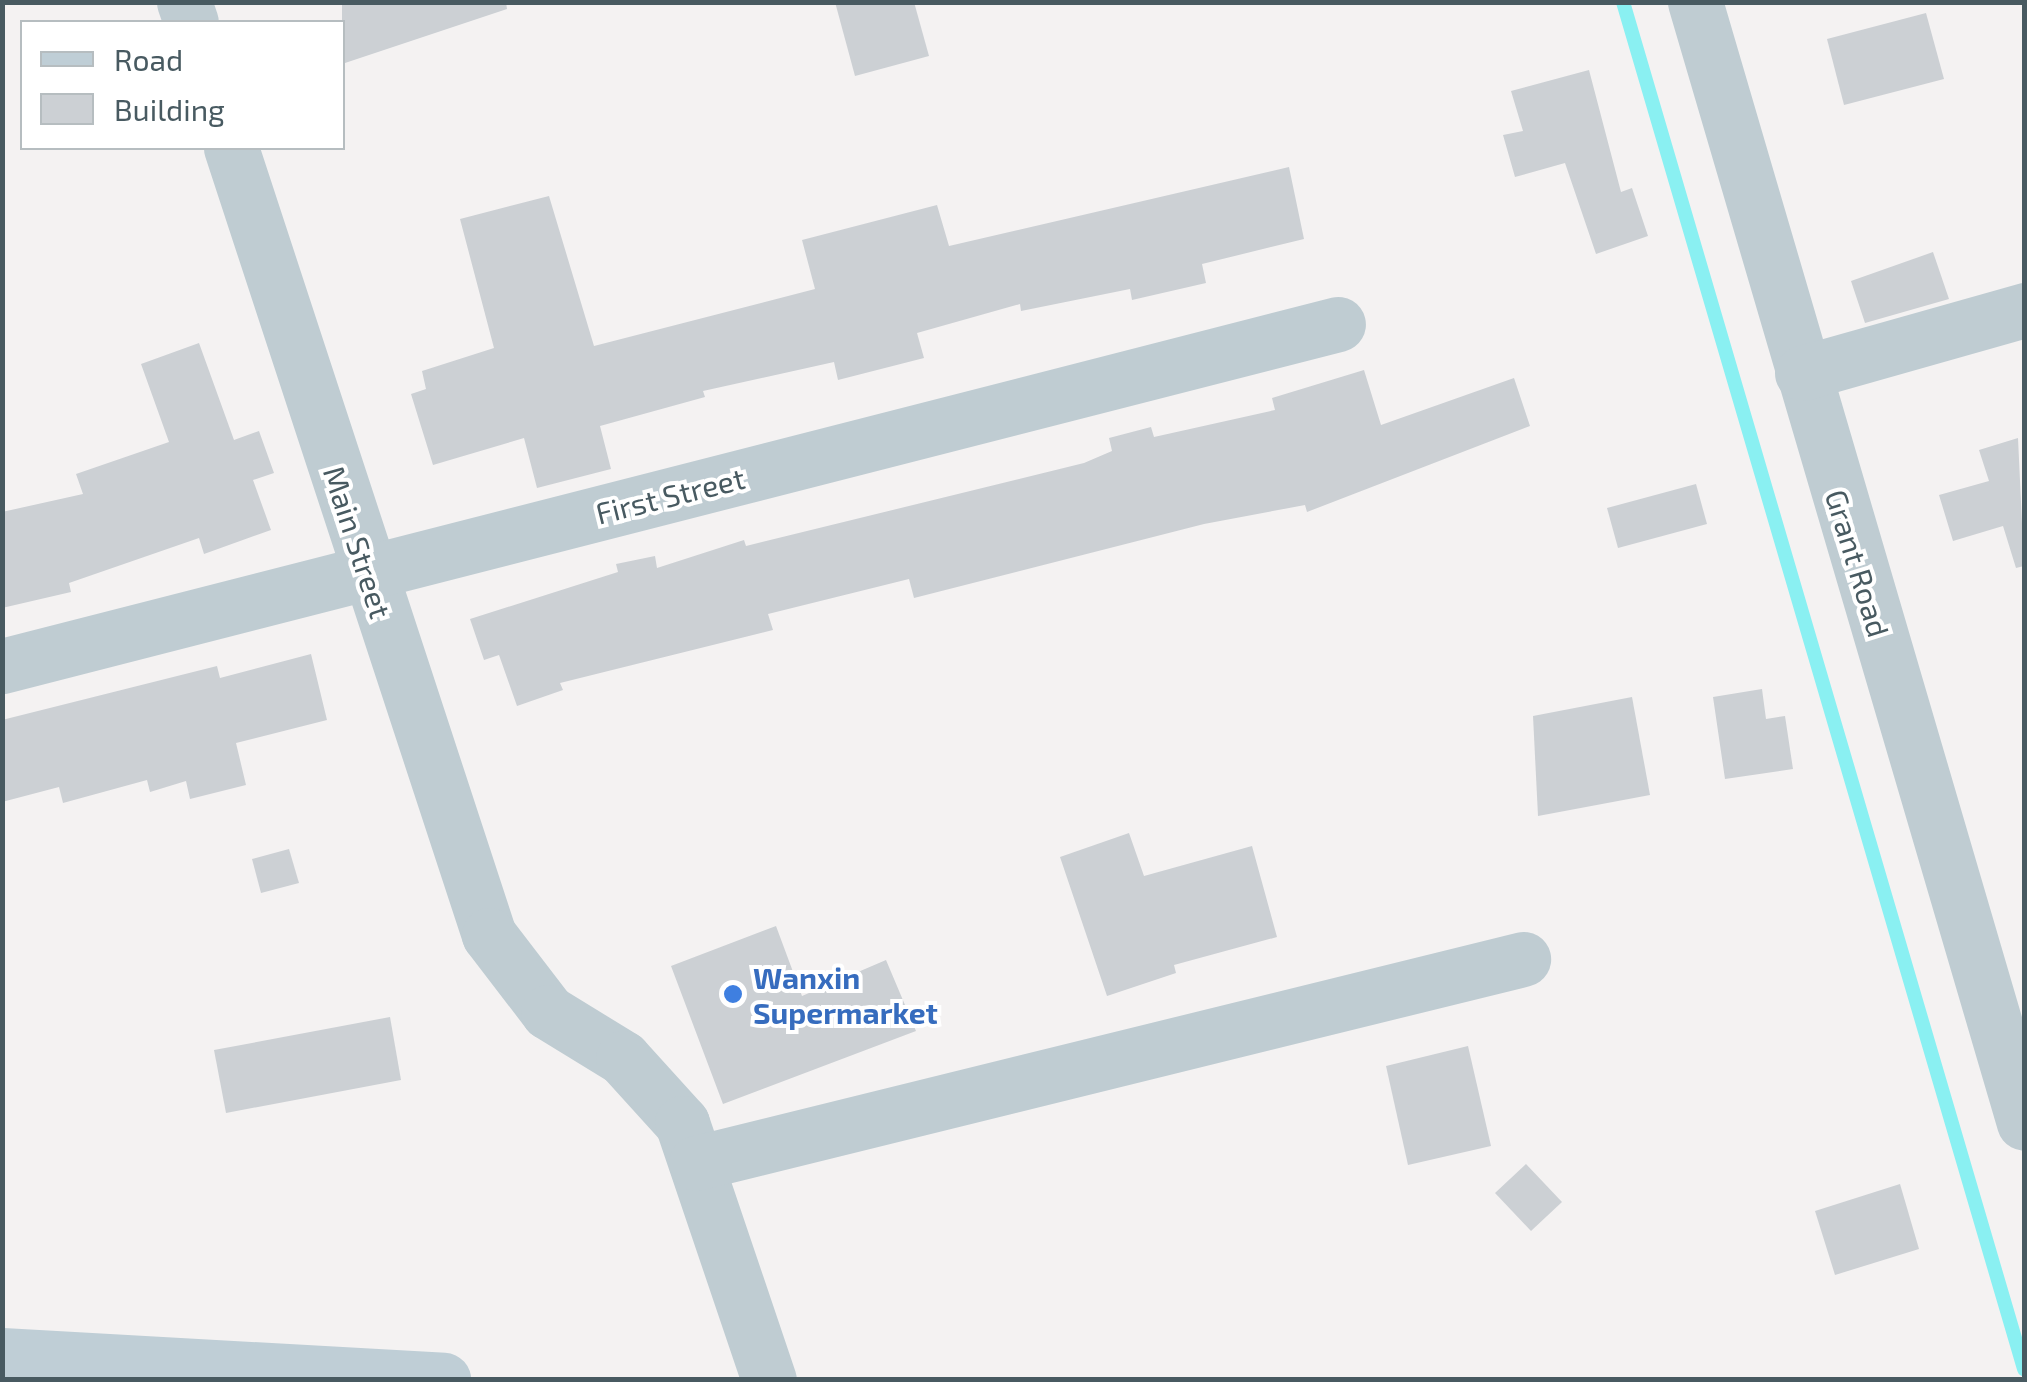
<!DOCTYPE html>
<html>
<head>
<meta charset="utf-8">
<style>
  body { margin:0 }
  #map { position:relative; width:2027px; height:1382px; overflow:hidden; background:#f4f2f2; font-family:"Exo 2",sans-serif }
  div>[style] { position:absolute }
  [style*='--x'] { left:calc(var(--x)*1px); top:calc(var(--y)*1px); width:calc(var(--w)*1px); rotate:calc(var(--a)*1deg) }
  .stream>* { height:14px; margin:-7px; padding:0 7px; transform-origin:7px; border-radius:7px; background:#8af0f2 }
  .building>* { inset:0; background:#ccd0d4 }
  .minor>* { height:55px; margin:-27.5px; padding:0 27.5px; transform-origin:27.5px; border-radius:27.5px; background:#bfccd2 }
  .secondary>* { height:55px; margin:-27.5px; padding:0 27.5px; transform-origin:27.5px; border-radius:27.5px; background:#bfced6 }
  .dots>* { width:28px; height:28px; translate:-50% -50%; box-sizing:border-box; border:5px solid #fff; border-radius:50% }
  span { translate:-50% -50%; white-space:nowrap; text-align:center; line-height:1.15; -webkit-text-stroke:8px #fff; paint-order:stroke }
  .street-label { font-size:30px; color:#485a61 }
  .shop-label { font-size:30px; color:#366cbe; font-weight:700 }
  .left { translate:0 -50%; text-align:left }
  .frame { position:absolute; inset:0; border:5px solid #485a61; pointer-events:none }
  .legend { position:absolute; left:20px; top:20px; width:325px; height:130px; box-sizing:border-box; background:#fff; border:2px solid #b6bdc0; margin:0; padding:12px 18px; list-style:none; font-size:30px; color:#485a61 }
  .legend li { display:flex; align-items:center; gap:20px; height:50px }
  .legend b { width:50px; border:2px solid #b6bdc0 }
</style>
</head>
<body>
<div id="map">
  <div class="stream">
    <div style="--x:1623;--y:2;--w:1425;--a:73.65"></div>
  </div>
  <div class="building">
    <div style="clip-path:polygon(342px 2px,506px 2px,507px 9px,342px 64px)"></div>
    <div style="clip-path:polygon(835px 2px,914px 2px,929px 56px,855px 76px)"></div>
    <div style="clip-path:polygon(1926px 13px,1944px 79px,1844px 105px,1827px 39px)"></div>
    <div style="clip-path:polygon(1589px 70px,1621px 192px,1632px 188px,1648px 236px,1596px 254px,1565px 163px,1515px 177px,1503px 135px,1523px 131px,1511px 91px)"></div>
    <div style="clip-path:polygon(1289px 167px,1304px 239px,1202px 264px,1206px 283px,1132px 300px,1130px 289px,1021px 311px,1020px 304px,917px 333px,924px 358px,838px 380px,834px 362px,703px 391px,705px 397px,600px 426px,611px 469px,537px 488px,524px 438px,433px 465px,411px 394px,426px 389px,422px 371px,494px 348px,460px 219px,549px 196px,594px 346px,815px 289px,802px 240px,937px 205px,949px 246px)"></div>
    <div style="clip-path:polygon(1933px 252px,1949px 299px,1865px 323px,1851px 281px)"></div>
    <div style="clip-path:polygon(199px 343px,234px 440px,259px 431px,274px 473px,253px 480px,271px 530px,204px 554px,199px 538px,69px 583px,71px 592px,2px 608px,2px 512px,83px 494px,76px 474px,169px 442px,141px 364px)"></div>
    <div style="clip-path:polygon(1364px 370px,1381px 425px,1514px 378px,1530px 426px,1307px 512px,1305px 505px,1204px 524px,914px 598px,909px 579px,768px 614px,773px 630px,560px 683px,563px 690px,517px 706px,499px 655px,484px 660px,470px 619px,618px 572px,616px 564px,655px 556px,657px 568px,744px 540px,746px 546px,1084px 463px,1112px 451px,1109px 438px,1151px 427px,1154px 437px,1275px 410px,1272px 398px)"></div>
    <div style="clip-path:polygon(2018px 438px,2024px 566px,2016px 568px,2003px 526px,1953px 541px,1939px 495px,1989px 481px,1979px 450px)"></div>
    <div style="clip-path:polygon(1696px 484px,1707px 524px,1618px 548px,1607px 508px)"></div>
    <div style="clip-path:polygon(311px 654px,327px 720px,236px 743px,246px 785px,190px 799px,186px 781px,150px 792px,147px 780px,63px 803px,59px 787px,2px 802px,2px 720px,217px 666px,220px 678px)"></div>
    <div style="clip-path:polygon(1762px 689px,1766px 719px,1785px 716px,1793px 769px,1725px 779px,1713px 697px)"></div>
    <div style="clip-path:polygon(1632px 697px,1650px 795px,1538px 816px,1533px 716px)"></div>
    <div style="clip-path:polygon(1129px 833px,1144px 876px,1252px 846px,1277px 937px,1174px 965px,1176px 973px,1107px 996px,1060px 857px)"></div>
    <div style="clip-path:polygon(289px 849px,299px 883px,261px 893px,252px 859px)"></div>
    <div style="clip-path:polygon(776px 926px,802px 996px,886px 960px,916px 1031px,723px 1104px,671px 966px)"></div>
    <div style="clip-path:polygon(390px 1017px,401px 1080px,226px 1113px,214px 1050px)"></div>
    <div style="clip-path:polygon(1468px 1046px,1491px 1146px,1408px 1165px,1386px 1066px)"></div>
    <div style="clip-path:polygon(1526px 1164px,1562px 1202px,1531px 1231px,1495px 1193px)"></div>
    <div style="clip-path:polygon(1900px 1184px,1919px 1249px,1835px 1275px,1815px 1211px)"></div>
  </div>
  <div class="minor">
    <div style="--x:184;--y:2;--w:21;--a:71"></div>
    <div style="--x:1695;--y:2;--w:1168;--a:73.64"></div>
    <div style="--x:231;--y:148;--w:828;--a:71.85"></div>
    <div style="--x:489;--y:935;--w:97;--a:52.5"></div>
    <div style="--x:548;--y:1012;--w:88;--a:31.5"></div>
    <div style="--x:623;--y:1058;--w:88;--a:47.8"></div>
    <div style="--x:682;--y:1123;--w:271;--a:71.3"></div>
    <div style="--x:1802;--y:373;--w:231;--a:-15.8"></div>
    <div style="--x:2;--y:666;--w:1379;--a:-14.36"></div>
    <div style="--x:696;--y:1163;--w:852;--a:-13.86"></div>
  </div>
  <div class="secondary">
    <div style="--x:2;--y:1355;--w:442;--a:3.2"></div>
  </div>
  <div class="dots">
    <div style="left:733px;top:994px;background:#3f7fe0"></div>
  </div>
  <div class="street-label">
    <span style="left:670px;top:495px;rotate:-14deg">First Street</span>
    <span style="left:358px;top:542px;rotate:72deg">Main Street</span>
    <span style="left:1858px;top:563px;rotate:73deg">Grant Road</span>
  </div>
  <div class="shop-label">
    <span class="left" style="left:753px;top:994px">Wanxin<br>Supermarket</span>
  </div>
  <div class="frame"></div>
  <ul class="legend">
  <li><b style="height:12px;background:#bfced6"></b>Road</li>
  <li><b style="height:28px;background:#ccd0d4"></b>Building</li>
  </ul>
</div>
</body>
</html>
